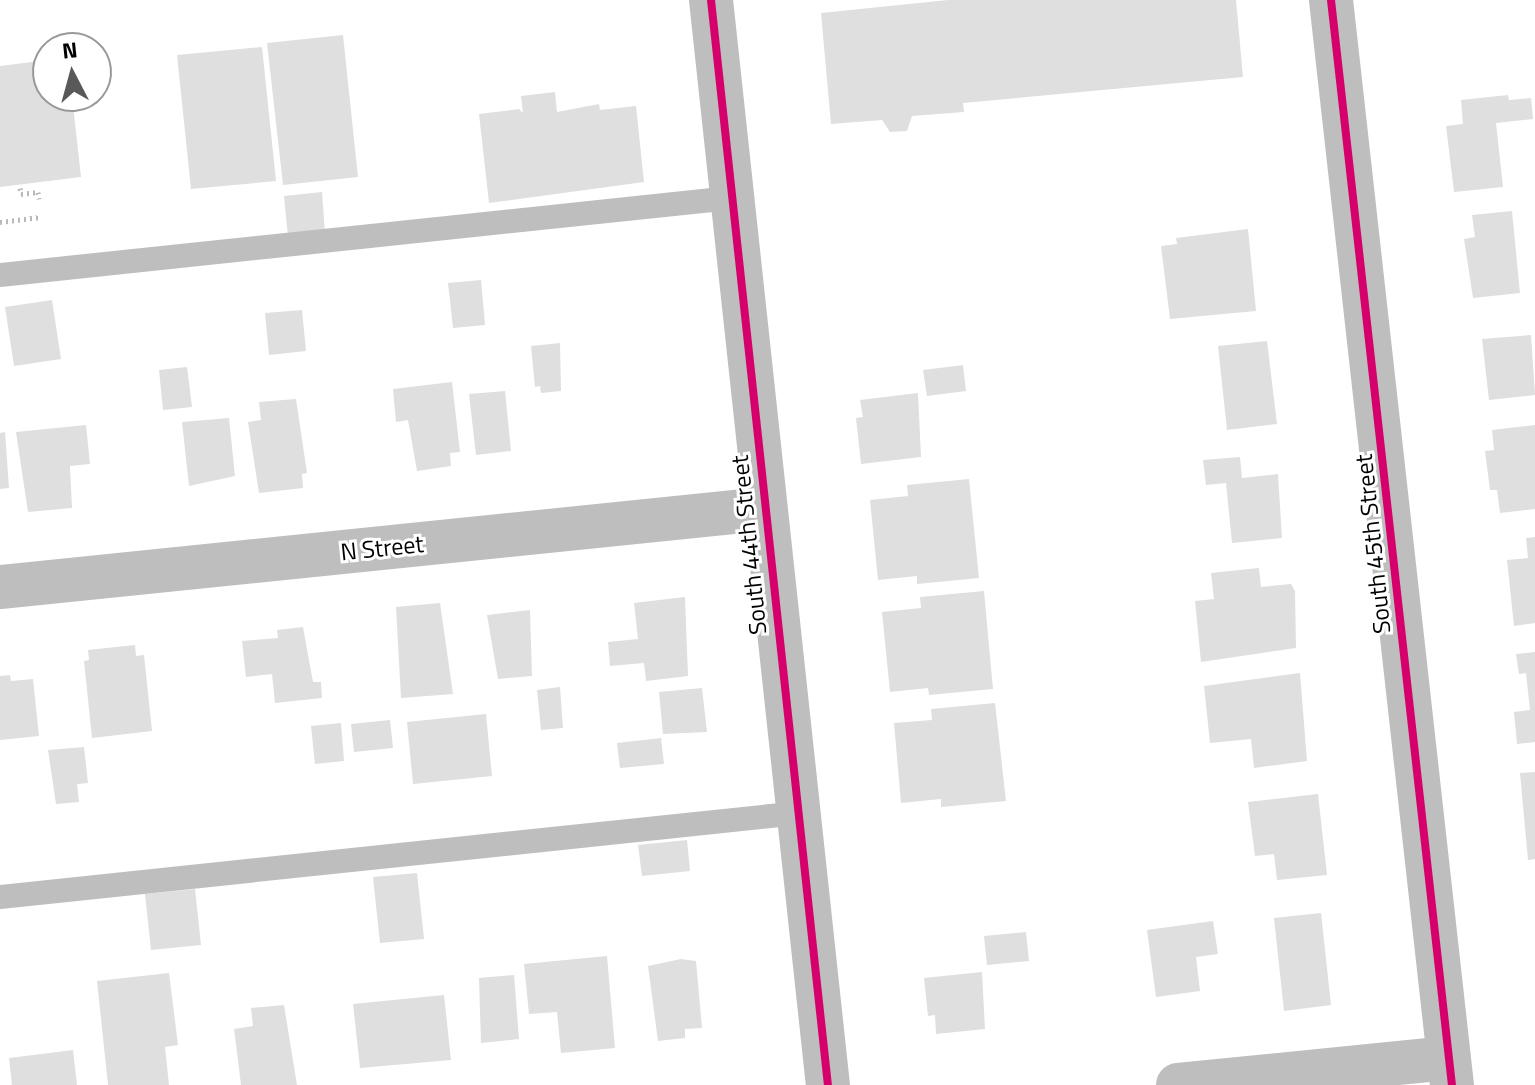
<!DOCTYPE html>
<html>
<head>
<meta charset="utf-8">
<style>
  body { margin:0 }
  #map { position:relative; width:1535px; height:1085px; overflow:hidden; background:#fff; font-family:"Titillium Web",sans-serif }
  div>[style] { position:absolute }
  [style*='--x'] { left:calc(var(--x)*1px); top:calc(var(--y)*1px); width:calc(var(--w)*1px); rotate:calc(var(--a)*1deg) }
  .building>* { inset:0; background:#dfdfdf }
  .path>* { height:5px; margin-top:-2.5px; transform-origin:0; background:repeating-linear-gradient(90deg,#b9b9b9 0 2px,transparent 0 6px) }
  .service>* { height:24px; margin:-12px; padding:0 12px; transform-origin:12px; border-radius:12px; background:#bebebe }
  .minor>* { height:44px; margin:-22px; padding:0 22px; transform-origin:22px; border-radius:22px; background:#bebebe }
  .cycleway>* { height:8px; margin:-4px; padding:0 4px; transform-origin:4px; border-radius:4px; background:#d6006c }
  span { translate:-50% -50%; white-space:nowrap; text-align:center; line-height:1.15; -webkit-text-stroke:6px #fff; paint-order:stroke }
  .street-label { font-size:24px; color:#000 }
  .north { position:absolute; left:32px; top:32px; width:80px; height:80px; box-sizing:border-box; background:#fff; border:2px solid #999; border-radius:50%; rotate:354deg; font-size:22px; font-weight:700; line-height:32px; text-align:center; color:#000 }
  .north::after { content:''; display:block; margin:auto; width:28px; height:36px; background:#595959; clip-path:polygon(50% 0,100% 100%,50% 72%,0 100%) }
</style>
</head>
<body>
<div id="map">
  <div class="building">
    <div style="clip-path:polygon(948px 0,1236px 0,1243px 77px,963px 103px,964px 112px,912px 116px,907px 131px,890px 132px,882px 120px,831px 124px,821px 13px)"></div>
    <div style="clip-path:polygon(343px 35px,358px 177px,283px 185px,267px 43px)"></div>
    <div style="clip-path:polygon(262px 47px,276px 181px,191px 189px,177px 55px)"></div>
    <div style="clip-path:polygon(48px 60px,48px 96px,72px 96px,81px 177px,0 187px,0 66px)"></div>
    <div style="clip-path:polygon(555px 92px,557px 112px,599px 104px,600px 110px,636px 106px,644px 182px,489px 203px,479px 114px,519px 109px,523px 113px,521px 96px)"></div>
    <div style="clip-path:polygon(1508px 95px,1509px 100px,1531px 98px,1533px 119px,1496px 123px,1503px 187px,1454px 192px,1446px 126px,1463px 124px,1461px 100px)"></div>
    <div style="clip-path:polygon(322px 192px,325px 233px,288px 237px,284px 196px)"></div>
    <div style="clip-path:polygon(1512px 211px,1520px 293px,1473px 298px,1464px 239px,1475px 237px,1472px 215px)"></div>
    <div style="clip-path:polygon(1248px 229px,1256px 311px,1170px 319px,1161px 246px,1177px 244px,1176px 238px)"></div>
    <div style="clip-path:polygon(481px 280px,485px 325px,453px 328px,448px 283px)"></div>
    <div style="clip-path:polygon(52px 300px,61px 359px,14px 366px,5px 307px)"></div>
    <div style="clip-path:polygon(302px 310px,306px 351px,269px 355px,265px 313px)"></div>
    <div style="clip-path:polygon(1531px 335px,1535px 395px,1489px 400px,1482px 339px)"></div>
    <div style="clip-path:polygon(1267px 341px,1277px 424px,1227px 430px,1218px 346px)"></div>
    <div style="clip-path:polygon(560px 343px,561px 391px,541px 393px,540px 386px,535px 387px,531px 346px)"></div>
    <div style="clip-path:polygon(963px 365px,966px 391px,927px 396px,923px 370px)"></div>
    <div style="clip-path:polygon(187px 367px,192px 407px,163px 410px,159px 370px)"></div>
    <div style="clip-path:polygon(452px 382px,460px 452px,450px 453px,451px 466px,417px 471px,408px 420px,396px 422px,393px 389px)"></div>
    <div style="clip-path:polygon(505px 391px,511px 451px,476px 455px,469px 394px)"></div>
    <div style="clip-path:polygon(918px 393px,921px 457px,861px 464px,856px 418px,863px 417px,860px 400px)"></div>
    <div style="clip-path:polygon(296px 399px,307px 473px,302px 474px,303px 488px,259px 493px,248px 422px,261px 420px,259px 402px)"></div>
    <div style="clip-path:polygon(229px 418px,235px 476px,189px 486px,182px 422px)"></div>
    <div style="clip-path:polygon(86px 425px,90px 464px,70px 466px,72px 508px,28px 512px,16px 432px)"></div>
    <div style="clip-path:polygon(1535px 425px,1535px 509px,1500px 513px,1497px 490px,1490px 490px,1485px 451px,1494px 450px,1492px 430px)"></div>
    <div style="clip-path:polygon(5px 432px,9px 488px,0 489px,0 433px)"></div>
    <div style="clip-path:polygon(1240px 457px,1242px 478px,1278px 474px,1282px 538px,1232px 543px,1226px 483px,1206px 485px,1203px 460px)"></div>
    <div style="clip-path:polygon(969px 479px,979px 578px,917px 584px,917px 576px,878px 580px,870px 500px,908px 496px,907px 485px)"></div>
    <div style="clip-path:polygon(1535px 537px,1535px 623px,1514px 626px,1507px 560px,1528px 558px,1526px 538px)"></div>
    <div style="clip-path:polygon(1259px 568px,1261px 587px,1291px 584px,1295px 591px,1296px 648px,1201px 662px,1195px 601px,1214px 599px,1211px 573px)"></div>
    <div style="clip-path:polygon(984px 591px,993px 689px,929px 695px,928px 688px,890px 692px,882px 612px,921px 608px,920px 597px)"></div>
    <div style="clip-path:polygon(685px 597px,688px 676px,646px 681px,644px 663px,610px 666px,608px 642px,638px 639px,634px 603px)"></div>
    <div style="clip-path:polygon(440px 603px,453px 694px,401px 698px,396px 607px)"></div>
    <div style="clip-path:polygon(530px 610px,532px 676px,498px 679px,487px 615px)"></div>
    <div style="clip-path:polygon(303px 627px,313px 682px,321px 682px,322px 698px,275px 703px,272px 674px,246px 677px,242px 641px,278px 638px,277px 630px)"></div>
    <div style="clip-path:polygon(135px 645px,136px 656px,144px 655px,152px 731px,92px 738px,84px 661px,89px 660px,88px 650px)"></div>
    <div style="clip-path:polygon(1535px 652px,1535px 742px,1517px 744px,1514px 712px,1530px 710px,1526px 673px,1519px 674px,1516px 654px)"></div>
    <div style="clip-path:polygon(1300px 673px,1307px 761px,1254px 768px,1251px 739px,1210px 743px,1204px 686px)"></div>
    <div style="clip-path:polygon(10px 675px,11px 681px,33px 679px,39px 736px,0 740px,0 676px)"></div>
    <div style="clip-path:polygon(560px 687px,563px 728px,541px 730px,537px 690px)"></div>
    <div style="clip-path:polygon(702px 688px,707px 732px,663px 734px,659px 692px)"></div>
    <div style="clip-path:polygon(995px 703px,1006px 801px,941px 807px,941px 799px,901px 803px,894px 723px,932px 720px,931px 709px)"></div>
    <div style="clip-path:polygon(486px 714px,492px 776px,413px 784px,407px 722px)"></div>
    <div style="clip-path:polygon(390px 720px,393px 748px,354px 752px,351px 724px)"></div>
    <div style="clip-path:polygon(341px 723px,344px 761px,315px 764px,311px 726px)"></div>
    <div style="clip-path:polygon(661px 738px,664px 764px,620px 768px,617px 743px)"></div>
    <div style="clip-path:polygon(84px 747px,88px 783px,77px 784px,79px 802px,56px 804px,48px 750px)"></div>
    <div style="clip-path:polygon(1535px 772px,1535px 859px,1528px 860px,1520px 773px)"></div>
    <div style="clip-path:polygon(1318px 794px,1327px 875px,1277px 880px,1274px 854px,1255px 856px,1248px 802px)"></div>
    <div style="clip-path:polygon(687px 840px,690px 871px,642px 876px,638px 845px)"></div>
    <div style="clip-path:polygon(417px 873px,424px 939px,380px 943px,373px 877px)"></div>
    <div style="clip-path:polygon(195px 889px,201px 945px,151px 950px,145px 894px)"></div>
    <div style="clip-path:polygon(1321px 913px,1331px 1005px,1284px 1011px,1274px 918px)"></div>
    <div style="clip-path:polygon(1213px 921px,1218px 954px,1196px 957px,1200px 991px,1156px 997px,1147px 930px)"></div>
    <div style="clip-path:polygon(1026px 932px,1029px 961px,987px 965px,984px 936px)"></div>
    <div style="clip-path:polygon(607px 956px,615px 1048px,561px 1053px,557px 1012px,529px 1014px,524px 964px)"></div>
    <div style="clip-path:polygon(681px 959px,696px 961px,702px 1028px,685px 1029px,685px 1038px,658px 1041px,648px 966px)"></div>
    <div style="clip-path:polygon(982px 972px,985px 1029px,936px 1034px,935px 1015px,928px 1016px,924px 978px)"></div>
    <div style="clip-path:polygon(169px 973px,178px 1045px,165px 1047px,169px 1085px,108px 1085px,97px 981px)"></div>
    <div style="clip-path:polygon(514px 975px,519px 1039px,481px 1043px,479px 978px)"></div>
    <div style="clip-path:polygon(444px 995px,451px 1060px,360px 1068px,353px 1004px)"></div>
    <div style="clip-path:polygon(284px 1005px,297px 1085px,241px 1085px,234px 1029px,253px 1026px,251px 1008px)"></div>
    <div style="clip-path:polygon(73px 1050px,77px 1085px,12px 1085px,9px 1058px)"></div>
  </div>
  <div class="path">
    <div style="--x:20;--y:188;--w:6;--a:81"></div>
    <div style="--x:21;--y:194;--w:17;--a:-7"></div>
    <div style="--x:38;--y:192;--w:7;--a:82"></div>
    <div style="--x:0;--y:222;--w:41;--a:-7"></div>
  </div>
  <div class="service">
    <div style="--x:0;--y:275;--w:735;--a:-6.01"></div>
    <div style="--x:0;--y:897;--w:803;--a:-6"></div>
  </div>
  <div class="minor">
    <div style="--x:711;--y:0;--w:1091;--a:83.85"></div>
    <div style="--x:1331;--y:0;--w:1092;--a:83.64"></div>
    <div style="--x:0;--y:587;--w:768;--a:-5.83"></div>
    <div style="--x:1178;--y:1085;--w:272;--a:-5.7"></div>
  </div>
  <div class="cycleway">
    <div style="--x:711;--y:0;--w:1091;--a:83.85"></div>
    <div style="--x:1331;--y:0;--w:1092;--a:83.64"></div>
  </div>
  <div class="street-label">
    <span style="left:1373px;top:544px;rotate:-96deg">South 45th Street</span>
    <span style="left:749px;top:545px;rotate:-96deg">South 44th Street</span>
    <span style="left:382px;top:548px;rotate:-6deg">N Street</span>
  </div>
  <div class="north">N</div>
</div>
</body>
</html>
